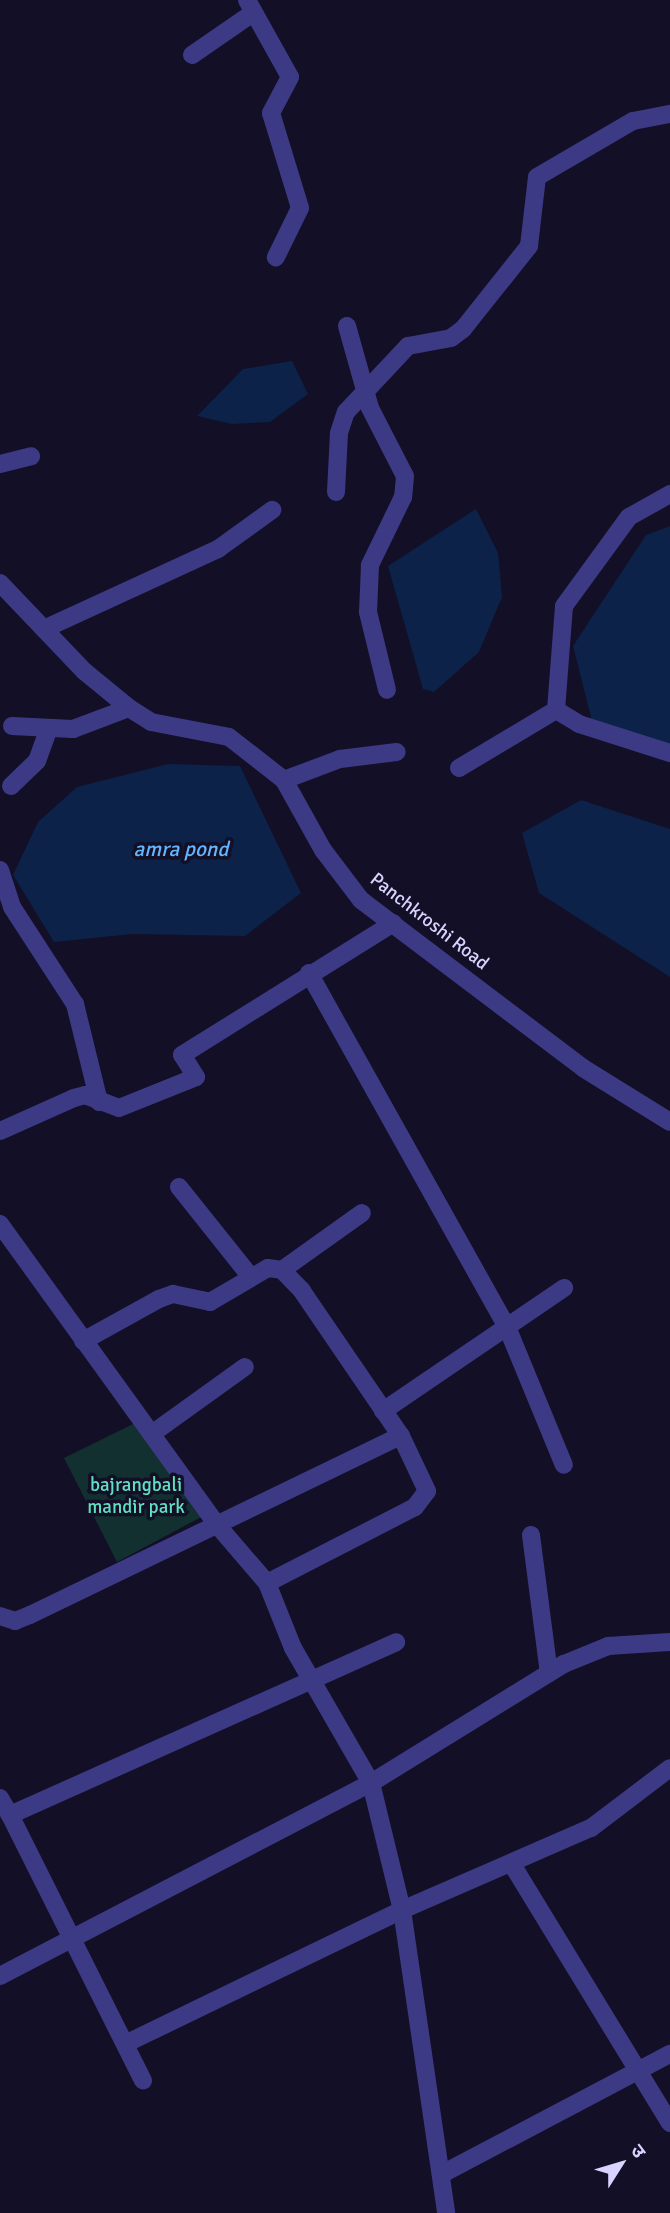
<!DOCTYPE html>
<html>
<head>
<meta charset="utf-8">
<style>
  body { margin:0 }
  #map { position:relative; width:670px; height:2213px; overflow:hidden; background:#130f26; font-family:Signika,"Noto Sans Devanagari",sans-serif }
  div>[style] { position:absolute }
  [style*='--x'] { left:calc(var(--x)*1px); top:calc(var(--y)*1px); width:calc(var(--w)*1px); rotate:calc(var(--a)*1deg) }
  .green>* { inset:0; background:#12302f }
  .water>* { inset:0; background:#0c2248 }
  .minor>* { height:18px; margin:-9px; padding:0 9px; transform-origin:9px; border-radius:9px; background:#3d3a85 }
  .tertiary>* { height:18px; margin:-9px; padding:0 9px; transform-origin:9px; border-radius:9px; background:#3d3a85 }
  span { translate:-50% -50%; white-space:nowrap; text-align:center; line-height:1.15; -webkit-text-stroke:7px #130f26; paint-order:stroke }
  .street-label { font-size:19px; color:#d9d4ff }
  .park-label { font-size:19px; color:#5fe0c0 }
  .water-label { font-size:21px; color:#62b6ff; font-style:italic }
  .north { position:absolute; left:586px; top:2129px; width:70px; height:70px; -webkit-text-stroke:5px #130f26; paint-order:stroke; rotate:53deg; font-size:19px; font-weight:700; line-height:28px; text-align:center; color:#d9d4ff }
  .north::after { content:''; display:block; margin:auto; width:24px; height:32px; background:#d9d4ff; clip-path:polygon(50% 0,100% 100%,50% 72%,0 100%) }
</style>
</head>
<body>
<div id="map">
  <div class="green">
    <div style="clip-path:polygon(137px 1422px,205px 1515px,117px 1562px,64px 1458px)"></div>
  </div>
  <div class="water">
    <div style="clip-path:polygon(292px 361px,308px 394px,270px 422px,232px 424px,197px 416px,243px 369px)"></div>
    <div style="clip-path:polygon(476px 509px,498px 553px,502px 597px,479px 652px,434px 692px,423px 689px,388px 566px)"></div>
    <div style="clip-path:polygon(670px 526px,670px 748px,592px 721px,573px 646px,646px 535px)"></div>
    <div style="clip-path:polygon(168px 764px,240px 766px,301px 893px,245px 936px,132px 934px,54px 942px,13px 875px,38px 822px,77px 787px)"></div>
    <div style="clip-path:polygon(581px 800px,670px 829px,670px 977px,539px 893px,522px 833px)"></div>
  </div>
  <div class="minor">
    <div style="--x:247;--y:0;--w:88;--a:60.8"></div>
    <div style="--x:290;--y:77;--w:41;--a:117.8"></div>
    <div style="--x:271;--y:113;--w:99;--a:73"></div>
    <div style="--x:300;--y:208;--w:55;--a:116.1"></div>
    <div style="--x:192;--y:55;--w:75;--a:-34.7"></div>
    <div style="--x:347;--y:326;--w:85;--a:74.3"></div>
    <div style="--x:370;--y:408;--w:76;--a:62.8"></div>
    <div style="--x:405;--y:476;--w:21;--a:95"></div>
    <div style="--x:403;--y:497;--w:76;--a:115.9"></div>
    <div style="--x:370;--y:565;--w:47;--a:92.4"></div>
    <div style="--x:368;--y:612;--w:80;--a:76.3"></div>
    <div style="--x:0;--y:464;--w:32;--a:-14"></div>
    <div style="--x:336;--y:492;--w:59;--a:-87.1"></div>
    <div style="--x:339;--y:433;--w:22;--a:-72"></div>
    <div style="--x:346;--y:412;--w:91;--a:-46.8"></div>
    <div style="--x:408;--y:346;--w:44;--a:-10.5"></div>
    <div style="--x:451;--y:338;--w:15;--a:-37"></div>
    <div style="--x:463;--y:329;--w:106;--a:-51.5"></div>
    <div style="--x:529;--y:246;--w:69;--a:-83.4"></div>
    <div style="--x:537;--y:177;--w:111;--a:-30.3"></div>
    <div style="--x:633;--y:121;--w:38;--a:-11"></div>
    <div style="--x:44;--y:629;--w:192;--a:-24.7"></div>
    <div style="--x:218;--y:549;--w:67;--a:-35.8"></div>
    <div style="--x:556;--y:710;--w:27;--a:31"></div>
    <div style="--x:579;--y:724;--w:96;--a:17.7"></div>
    <div style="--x:12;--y:726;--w:61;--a:2.8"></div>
    <div style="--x:73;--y:729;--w:60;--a:-20.6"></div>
    <div style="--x:459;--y:768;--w:113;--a:-30.9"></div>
    <div style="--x:556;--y:710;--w:104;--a:-85.6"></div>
    <div style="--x:564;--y:606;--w:110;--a:-53.9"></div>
    <div style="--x:629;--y:517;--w:47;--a:-29.3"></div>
    <div style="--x:284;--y:780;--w:60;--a:-20.6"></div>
    <div style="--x:340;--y:759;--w:57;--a:-7"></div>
    <div style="--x:11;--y:786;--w:36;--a:-44"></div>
    <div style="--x:37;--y:761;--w:32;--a:-70"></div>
    <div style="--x:0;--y:870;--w:39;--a:72"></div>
    <div style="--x:12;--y:907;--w:116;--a:57"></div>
    <div style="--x:75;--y:1004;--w:101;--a:76.2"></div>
    <div style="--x:309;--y:973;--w:406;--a:60.8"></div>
    <div style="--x:507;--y:1327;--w:149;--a:67.6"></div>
    <div style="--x:0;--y:1131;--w:81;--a:-24"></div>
    <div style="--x:74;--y:1098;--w:11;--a:-15"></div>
    <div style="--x:85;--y:1095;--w:36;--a:21"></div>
    <div style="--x:119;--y:1108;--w:83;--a:-21.9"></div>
    <div style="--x:196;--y:1077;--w:26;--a:-122"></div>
    <div style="--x:182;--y:1055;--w:249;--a:-32"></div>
    <div style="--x:179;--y:1187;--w:114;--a:51.4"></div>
    <div style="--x:0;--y:1224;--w:372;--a:54.2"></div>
    <div style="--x:218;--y:1526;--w:75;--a:49.3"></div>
    <div style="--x:267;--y:1583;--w:70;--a:68.2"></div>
    <div style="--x:293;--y:1648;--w:156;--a:60"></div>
    <div style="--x:371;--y:1783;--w:131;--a:76.3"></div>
    <div style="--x:402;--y:1910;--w:306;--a:81.7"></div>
    <div style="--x:282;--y:1270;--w:98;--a:-35.5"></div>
    <div style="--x:83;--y:1341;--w:87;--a:-28.9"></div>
    <div style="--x:159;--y:1299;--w:15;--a:-20"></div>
    <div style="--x:173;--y:1294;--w:38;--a:12"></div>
    <div style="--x:210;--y:1302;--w:67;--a:-30.4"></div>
    <div style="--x:268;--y:1268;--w:14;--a:8"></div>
    <div style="--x:282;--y:1270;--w:29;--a:46"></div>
    <div style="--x:302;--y:1291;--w:176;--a:55.7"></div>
    <div style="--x:401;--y:1436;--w:61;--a:64.7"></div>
    <div style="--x:427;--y:1491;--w:20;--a:127"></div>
    <div style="--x:415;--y:1507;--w:166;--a:152.8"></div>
    <div style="--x:383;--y:1411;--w:219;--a:-34.2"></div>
    <div style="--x:153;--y:1433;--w:113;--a:-35.7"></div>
    <div style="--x:531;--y:1535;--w:139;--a:82.6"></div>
    <div style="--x:0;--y:1616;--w:16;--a:18"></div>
    <div style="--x:15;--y:1621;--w:16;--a:-22"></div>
    <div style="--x:30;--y:1615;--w:412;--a:-25.8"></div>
    <div style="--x:0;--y:1798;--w:20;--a:60"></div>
    <div style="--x:10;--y:1815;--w:423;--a:-24.1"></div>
    <div style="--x:10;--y:1815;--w:297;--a:63.4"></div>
    <div style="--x:513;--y:1866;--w:301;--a:58.6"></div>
    <div style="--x:0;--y:1976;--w:418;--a:-27.5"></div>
    <div style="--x:371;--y:1783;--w:227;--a:-31.7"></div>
    <div style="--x:564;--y:1664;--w:48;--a:-22.2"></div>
    <div style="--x:608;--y:1646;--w:62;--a:-3.7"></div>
    <div style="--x:129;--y:2042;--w:303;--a:-25.8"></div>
    <div style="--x:402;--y:1910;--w:206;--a:-23.5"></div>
    <div style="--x:591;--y:1828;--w:99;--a:-37.2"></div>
    <div style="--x:442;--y:2174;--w:258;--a:-27.8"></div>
  </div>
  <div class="tertiary">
    <div style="--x:0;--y:583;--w:122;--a:46.3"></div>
    <div style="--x:84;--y:671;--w:58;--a:39.4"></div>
    <div style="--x:129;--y:708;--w:26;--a:32"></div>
    <div style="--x:151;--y:722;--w:79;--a:10.9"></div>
    <div style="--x:229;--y:737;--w:70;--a:38"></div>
    <div style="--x:284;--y:780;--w:80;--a:60.9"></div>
    <div style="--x:323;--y:850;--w:63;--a:52.8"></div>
    <div style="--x:361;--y:900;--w:278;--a:37.1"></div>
    <div style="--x:583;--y:1068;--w:102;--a:31.8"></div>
  </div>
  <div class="street-label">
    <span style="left:429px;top:922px;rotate:38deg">Panchkroshi Road</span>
  </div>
  <div class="park-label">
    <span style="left:136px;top:1497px">bajrangbali<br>mandir park</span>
  </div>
  <div class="water-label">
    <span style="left:181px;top:849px">amra pond</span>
  </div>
  <div class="north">उ</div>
</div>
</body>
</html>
